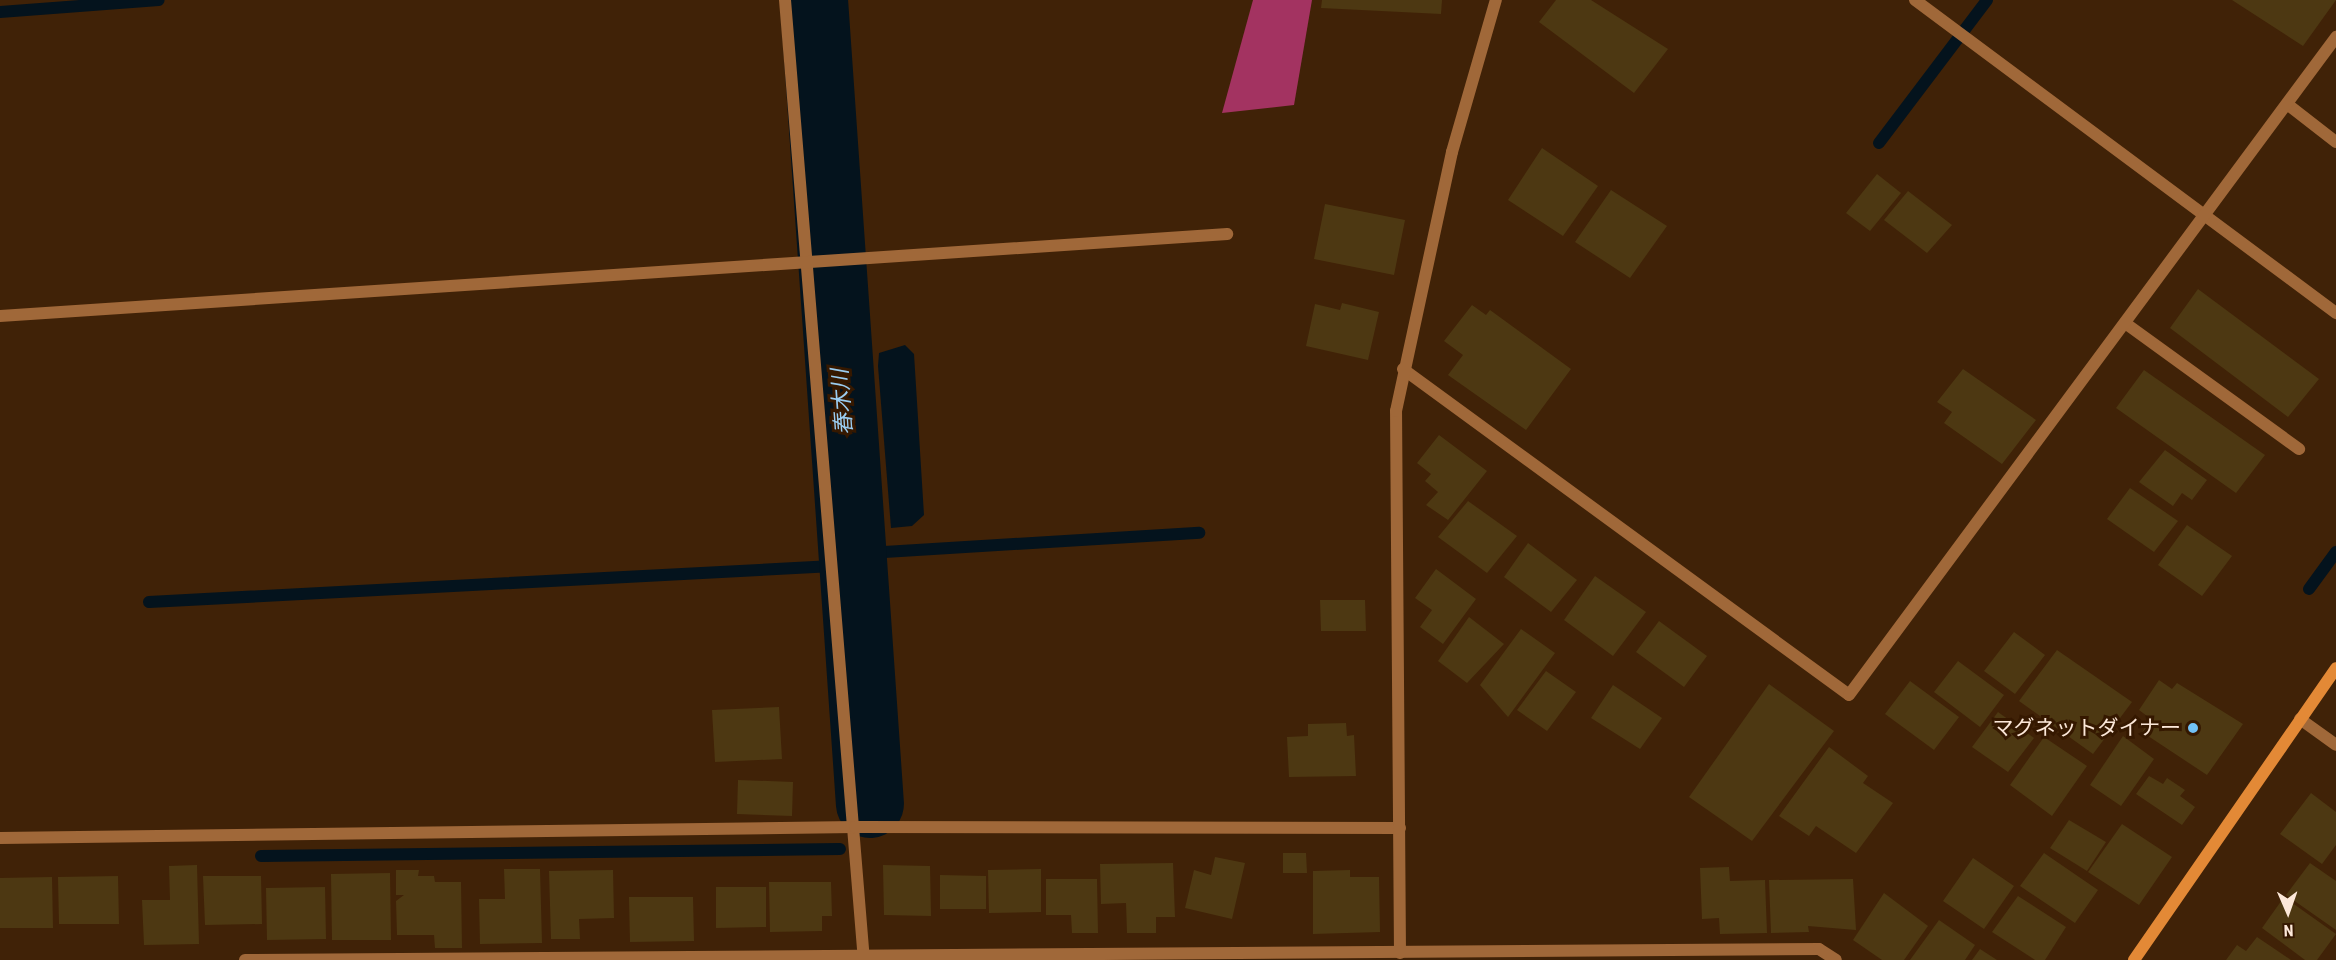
<!DOCTYPE html>
<html>
<head>
<meta charset="utf-8">
<style>
  body { margin:0 }
  #map { position:relative; width:2336px; height:960px; overflow:hidden; background:#402207; font-family:"Roboto Condensed","Noto Sans JP",sans-serif }
  div>[style] { position:absolute }
  [style*='--x'] { left:calc(var(--x)*1px); top:calc(var(--y)*1px); width:calc(var(--w)*1px); rotate:calc(var(--a)*1deg) }
  .forest>* { inset:0; background:#a33361 }
  .water>* { inset:0; background:#04131d }
  .stream>* { height:12px; margin:-6px; padding:0 6px; transform-origin:6px; border-radius:6px; background:#04131d }
  .river>* { height:68px; margin:-34px; padding:0 34px; transform-origin:34px; border-radius:34px; background:#04131d }
  .building>* { inset:0; background:#4d3812 }
  .lane>* { height:12px; margin:-6px; padding:0 6px; transform-origin:6px; border-radius:6px; background:#a06839 }
  .street>* { height:12px; margin:-6px; padding:0 6px; transform-origin:6px; border-radius:6px; background:#a06839 }
  .secondary>* { height:12px; margin:-6px; padding:0 6px; transform-origin:6px; border-radius:6px; background:#e38936 }
  .dots>* { width:16px; height:16px; translate:-50% -50%; box-sizing:border-box; border:3px solid #351800; border-radius:50% }
  span { translate:-50% -50%; white-space:nowrap; text-align:center; line-height:1.15; -webkit-text-stroke:6px #351800; paint-order:stroke }
  .poi-label { font-size:21px; color:#fce8d9 }
  .right { translate:-100% -50%; text-align:right }
  .water-label { font-size:22px; color:#9acdf1; font-style:italic }
  .north { position:absolute; left:2258px; top:882px; width:60px; height:60px; -webkit-text-stroke:4px #351800; paint-order:stroke; rotate:178deg; font-size:16px; font-weight:700; line-height:24px; text-align:center; color:#fce8d9 }
  .north::after { content:''; display:block; margin:auto; width:21px; height:27px; background:#fce8d9; clip-path:polygon(50% 0,100% 100%,50% 72%,0 100%) }
</style>
</head>
<body>
<div id="map">
  <div class="forest">
    <div style="clip-path:polygon(1253px 0,1312px 0,1294px 105px,1222px 113px)"></div>
  </div>
  <div class="water">
    <div style="clip-path:polygon(905px 345px,914px 354px,924px 515px,912px 526px,891px 528px,878px 366px,879px 353px)"></div>
  </div>
  <div class="stream">
    <div style="--x:0;--y:12;--w:159;--a:-4.3"></div>
    <div style="--x:1879;--y:143;--w:179;--a:-52.9"></div>
    <div style="--x:852;--y:554;--w:348;--a:-3.5"></div>
    <div style="--x:2309;--y:589;--w:46;--a:-53.9"></div>
    <div style="--x:149;--y:602;--w:704;--a:-3.01"></div>
    <div style="--x:261;--y:856;--w:579;--a:-0.69"></div>
  </div>
  <div class="river">
    <div style="--x:814;--y:0;--w:806;--a:86.02"></div>
  </div>
  <div class="building">
    <div style="clip-path:polygon(1322px 0,1442px 0,1441px 14px,1321px 8px)"></div>
    <div style="clip-path:polygon(1556px 0,1591px 0,1668px 49px,1634px 93px,1539px 22px)"></div>
    <div style="clip-path:polygon(2232px 0,2336px 0,2303px 46px)"></div>
    <div style="clip-path:polygon(1542px 148px,1598px 186px,1563px 236px,1508px 200px)"></div>
    <div style="clip-path:polygon(1877px 174px,1901px 193px,1870px 231px,1846px 213px)"></div>
    <div style="clip-path:polygon(1611px 190px,1667px 226px,1630px 278px,1575px 242px)"></div>
    <div style="clip-path:polygon(1908px 191px,1952px 225px,1927px 253px,1884px 220px)"></div>
    <div style="clip-path:polygon(1325px 204px,1405px 220px,1394px 275px,1314px 259px)"></div>
    <div style="clip-path:polygon(2198px 289px,2319px 379px,2288px 417px,2170px 328px)"></div>
    <div style="clip-path:polygon(1342px 303px,1379px 312px,1368px 360px,1306px 346px,1315px 304px,1340px 310px)"></div>
    <div style="clip-path:polygon(1472px 305px,1486px 315px,1490px 310px,1571px 369px,1526px 430px,1448px 375px,1463px 355px,1444px 341px)"></div>
    <div style="clip-path:polygon(1963px 369px,2036px 420px,2002px 464px,1944px 423px,1952px 412px,1937px 402px)"></div>
    <div style="clip-path:polygon(2144px 370px,2265px 455px,2236px 493px,2116px 408px)"></div>
    <div style="clip-path:polygon(1439px 435px,1487px 471px,1448px 520px,1426px 505px,1438px 492px,1425px 481px,1431px 474px,1417px 463px)"></div>
    <div style="clip-path:polygon(2165px 450px,2207px 480px,2192px 500px,2182px 493px,2173px 506px,2139px 482px)"></div>
    <div style="clip-path:polygon(2130px 488px,2178px 521px,2154px 552px,2107px 519px)"></div>
    <div style="clip-path:polygon(1468px 501px,1517px 536px,1487px 573px,1438px 537px)"></div>
    <div style="clip-path:polygon(2187px 525px,2232px 556px,2202px 596px,2158px 565px)"></div>
    <div style="clip-path:polygon(1528px 543px,1577px 580px,1551px 612px,1504px 577px)"></div>
    <div style="clip-path:polygon(1436px 569px,1476px 599px,1443px 644px,1420px 627px,1432px 610px,1415px 598px)"></div>
    <div style="clip-path:polygon(1595px 576px,1646px 612px,1613px 656px,1564px 620px)"></div>
    <div style="clip-path:polygon(1320px 600px,1365px 600px,1366px 631px,1321px 631px)"></div>
    <div style="clip-path:polygon(1469px 617px,1504px 644px,1467px 683px,1438px 661px)"></div>
    <div style="clip-path:polygon(1659px 621px,1707px 656px,1684px 687px,1636px 652px)"></div>
    <div style="clip-path:polygon(1521px 629px,1555px 653px,1508px 717px,1480px 685px)"></div>
    <div style="clip-path:polygon(2014px 632px,2045px 655px,2015px 694px,1984px 671px)"></div>
    <div style="clip-path:polygon(2057px 650px,2132px 702px,2093px 754px,2019px 701px)"></div>
    <div style="clip-path:polygon(1958px 661px,2004px 695px,1980px 727px,1934px 692px)"></div>
    <div style="clip-path:polygon(1546px 671px,1576px 692px,1547px 731px,1517px 710px)"></div>
    <div style="clip-path:polygon(2159px 680px,2172px 689px,2177px 683px,2243px 724px,2207px 775px,2142px 732px,2151px 719px,2139px 710px)"></div>
    <div style="clip-path:polygon(1910px 681px,1959px 717px,1934px 750px,1885px 714px)"></div>
    <div style="clip-path:polygon(1769px 684px,1834px 731px,1752px 841px,1689px 797px)"></div>
    <div style="clip-path:polygon(1613px 685px,1662px 718px,1640px 749px,1591px 718px)"></div>
    <div style="clip-path:polygon(779px 707px,782px 759px,715px 762px,712px 710px)"></div>
    <div style="clip-path:polygon(1998px 712px,2034px 738px,2008px 772px,1972px 747px)"></div>
    <div style="clip-path:polygon(1346px 723px,1347px 736px,1354px 735px,1356px 776px,1289px 777px,1287px 737px,1308px 736px,1308px 724px)"></div>
    <div style="clip-path:polygon(2123px 736px,2154px 759px,2121px 806px,2090px 785px)"></div>
    <div style="clip-path:polygon(2044px 737px,2087px 766px,2052px 816px,2010px 785px)"></div>
    <div style="clip-path:polygon(1829px 747px,1868px 776px,1863px 783px,1893px 803px,1856px 853px,1816px 826px,1809px 836px,1779px 816px)"></div>
    <div style="clip-path:polygon(2149px 776px,2163px 784px,2167px 778px,2185px 790px,2180px 796px,2195px 807px,2182px 825px,2136px 794px)"></div>
    <div style="clip-path:polygon(738px 780px,793px 782px,792px 816px,737px 814px)"></div>
    <div style="clip-path:polygon(2311px 793px,2336px 812px,2336px 845px,2322px 864px,2280px 834px)"></div>
    <div style="clip-path:polygon(2069px 820px,2106px 842px,2087px 871px,2050px 848px)"></div>
    <div style="clip-path:polygon(2122px 824px,2172px 857px,2139px 905px,2088px 872px)"></div>
    <div style="clip-path:polygon(1283px 853px,1306px 853px,1307px 873px,1283px 873px)"></div>
    <div style="clip-path:polygon(2044px 853px,2098px 890px,2075px 923px,2020px 886px)"></div>
    <div style="clip-path:polygon(1215px 857px,1245px 863px,1232px 919px,1185px 908px,1194px 870px,1211px 875px)"></div>
    <div style="clip-path:polygon(1973px 858px,2014px 886px,1984px 929px,1943px 901px)"></div>
    <div style="clip-path:polygon(1173px 863px,1175px 917px,1156px 917px,1156px 933px,1127px 933px,1126px 903px,1101px 904px,1100px 864px)"></div>
    <div style="clip-path:polygon(2310px 863px,2336px 881px,2336px 930px,2286px 895px)"></div>
    <div style="clip-path:polygon(197px 865px,199px 944px,144px 945px,142px 900px,170px 900px,169px 866px)"></div>
    <div style="clip-path:polygon(883px 865px,930px 866px,931px 916px,884px 915px)"></div>
    <div style="clip-path:polygon(1729px 867px,1730px 881px,1765px 880px,1767px 933px,1720px 934px,1719px 918px,1702px 919px,1700px 868px)"></div>
    <div style="clip-path:polygon(504px 869px,540px 869px,542px 943px,480px 944px,479px 899px,505px 899px)"></div>
    <div style="clip-path:polygon(1041px 869px,1041px 912px,989px 913px,988px 870px)"></div>
    <div style="clip-path:polygon(396px 870px,419px 870px,418px 876px,434px 876px,435px 882px,461px 882px,462px 948px,435px 948px,434px 935px,397px 935px,396px 901px,404px 895px,396px 895px)"></div>
    <div style="clip-path:polygon(613px 870px,614px 918px,579px 919px,580px 939px,551px 939px,549px 871px)"></div>
    <div style="clip-path:polygon(1350px 870px,1350px 877px,1379px 877px,1380px 932px,1313px 934px,1313px 871px)"></div>
    <div style="clip-path:polygon(390px 873px,391px 940px,332px 940px,331px 874px)"></div>
    <div style="clip-path:polygon(940px 875px,986px 876px,986px 909px,940px 909px)"></div>
    <div style="clip-path:polygon(118px 876px,119px 924px,59px 924px,58px 877px)"></div>
    <div style="clip-path:polygon(203px 876px,261px 876px,262px 924px,205px 925px)"></div>
    <div style="clip-path:polygon(52px 877px,53px 928px,0 928px,0 878px)"></div>
    <div style="clip-path:polygon(1046px 879px,1097px 879px,1098px 933px,1072px 933px,1071px 915px,1046px 915px)"></div>
    <div style="clip-path:polygon(1853px 879px,1856px 930px,1808px 926px,1809px 932px,1771px 933px,1769px 880px)"></div>
    <div style="clip-path:polygon(769px 882px,831px 882px,832px 916px,822px 916px,822px 931px,770px 932px)"></div>
    <div style="clip-path:polygon(325px 887px,326px 939px,267px 940px,266px 888px)"></div>
    <div style="clip-path:polygon(716px 887px,766px 887px,766px 927px,716px 928px)"></div>
    <div style="clip-path:polygon(1884px 893px,1928px 926px,1904px 960px,1882px 960px,1853px 940px)"></div>
    <div style="clip-path:polygon(2018px 896px,2066px 927px,2045px 960px,2035px 960px,1992px 932px)"></div>
    <div style="clip-path:polygon(629px 897px,693px 897px,694px 941px,630px 942px)"></div>
    <div style="clip-path:polygon(2284px 897px,2336px 934px,2317px 960px,2305px 960px,2262px 928px)"></div>
    <div style="clip-path:polygon(1939px 920px,1975px 945px,1965px 960px,1910px 960px)"></div>
    <div style="clip-path:polygon(2257px 937px,2291px 960px,2226px 960px,2237px 945px,2246px 951px)"></div>
    <div style="clip-path:polygon(1980px 949px,1997px 960px,1972px 960px)"></div>
  </div>
  <div class="lane">
    <div style="--x:2125;--y:323;--w:215;--a:35.9"></div>
  </div>
  <div class="street">
    <div style="--x:785;--y:0;--w:963;--a:85.3"></div>
    <div style="--x:1915;--y:0;--w:525;--a:36.63"></div>
    <div style="--x:2287;--y:104;--w:62;--a:37.8"></div>
    <div style="--x:0;--y:316;--w:1230;--a:-3.82"></div>
    <div style="--x:1403;--y:369;--w:552;--a:36.16"></div>
    <div style="--x:1849;--y:695;--w:819;--a:-53.49"></div>
    <div style="--x:2300;--y:719;--w:44;--a:35.8"></div>
    <div style="--x:0;--y:838;--w:855;--a:-0.74"></div>
    <div style="--x:855;--y:827;--w:545;--a:0.11"></div>
    <div style="--x:1400;--y:953;--w:542;--a:-90.42"></div>
    <div style="--x:1396;--y:411;--w:265;--a:-77.8"></div>
    <div style="--x:1452;--y:152;--w:158;--a:-73.9"></div>
    <div style="--x:245;--y:960;--w:1574;--a:-0.4"></div>
    <div style="--x:1819;--y:949;--w:20;--a:33"></div>
  </div>
  <div class="secondary">
    <div style="--x:2134;--y:960;--w:355;--a:-55.3"></div>
  </div>
  <div class="dots">
    <div style="left:2193px;top:728px;background:#72c1f5"></div>
  </div>
  <div class="poi-label">
    <span class="right" style="left:2181px;top:728px">マグネットダイナー</span>
  </div>
  <div class="water-label">
    <span style="left:842px;top:402px;rotate:-94deg">春木川</span>
  </div>
  <div class="north">N</div>
</div>
</body>
</html>
